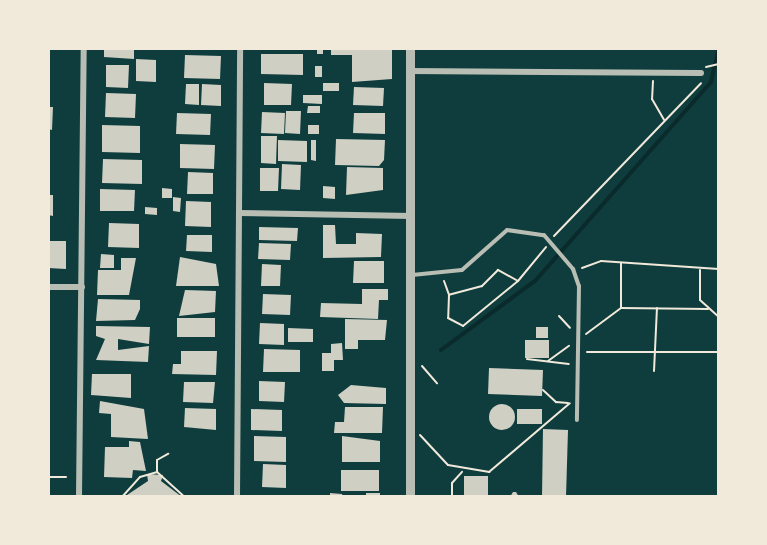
<!DOCTYPE html>
<html>
<head>
<meta charset="utf-8">
<style>
  body { margin:0 }
  #map { position:relative; width:767px; height:545px; overflow:hidden; background:#0f3d3e; font-family:Quicksand,sans-serif }
  div>[style] { position:absolute }
  [style*='--x'] { left:calc(var(--x)*1px); top:calc(var(--y)*1px); width:calc(var(--w)*1px); rotate:calc(var(--a)*1deg) }
  .stream>* { height:4px; margin:-2px; padding:0 2px; transform-origin:2px; border-radius:2px; background:#0a2a2b }
  .building>* { inset:0; background:#cfcfc3 }
  .round { border-radius:50% }
  .path>* { height:2px; margin:-1px; padding:0 1px; transform-origin:1px; border-radius:1px; background:#f1e9da }
  .service>* { height:4px; margin:-2px; padding:0 2px; transform-origin:2px; border-radius:2px; background:#b8beb3 }
  .minor>* { height:6px; margin:-3px; padding:0 3px; transform-origin:3px; border-radius:3px; background:#b8beb3 }
  .tertiary>* { height:9px; margin:-4.5px; padding:0 4.5px; transform-origin:4.5px; border-radius:4.5px; background:#b8beb3 }
  span { translate:-50% -50%; white-space:nowrap; text-align:center; line-height:1.15; -webkit-text-stroke:4.5px #f1e9da; paint-order:stroke }
  .frame { position:absolute; inset:0; border:50px solid #f1e9da; pointer-events:none }
</style>
</head>
<body>
<div id="map">
  <div class="stream">
    <div style="--x:441;--y:350;--w:117;--a:-36.3"></div>
    <div style="--x:535;--y:281;--w:266;--a:-48.5"></div>
    <div style="--x:711;--y:82;--w:35;--a:-77"></div>
  </div>
  <div class="building">
    <div style="clip-path:polygon(104px 48px,134px 48px,134px 59px,104px 57px)"></div>
    <div style="clip-path:polygon(317px 48px,323px 48px,323px 54px,317px 54px)"></div>
    <div style="clip-path:polygon(331px 48px,392px 50px,392px 79px,352px 82px,352px 55px,331px 55px)"></div>
    <div style="clip-path:polygon(261px 54px,303px 54px,303px 75px,261px 74px)"></div>
    <div style="clip-path:polygon(185px 55px,221px 56px,220px 79px,184px 78px)"></div>
    <div style="clip-path:polygon(136px 59px,156px 60px,156px 82px,136px 81px)"></div>
    <div style="clip-path:polygon(106px 65px,129px 65px,128px 88px,106px 87px)"></div>
    <div style="clip-path:polygon(315px 66px,322px 66px,322px 77px,315px 77px)"></div>
    <div style="clip-path:polygon(264px 83px,292px 84px,291px 105px,264px 105px)"></div>
    <div style="clip-path:polygon(323px 83px,339px 83px,339px 91px,323px 91px)"></div>
    <div style="clip-path:polygon(186px 84px,199px 84px,199px 105px,185px 104px)"></div>
    <div style="clip-path:polygon(202px 84px,221px 85px,221px 106px,201px 105px)"></div>
    <div style="clip-path:polygon(354px 87px,384px 88px,383px 106px,353px 105px)"></div>
    <div style="clip-path:polygon(106px 93px,136px 94px,135px 118px,105px 117px)"></div>
    <div style="clip-path:polygon(303px 95px,322px 95px,322px 104px,303px 103px)"></div>
    <div style="clip-path:polygon(308px 106px,320px 106px,320px 113px,307px 113px)"></div>
    <div style="clip-path:polygon(48px 107px,53px 107px,52px 130px,48px 129px)"></div>
    <div style="clip-path:polygon(286px 111px,301px 111px,300px 134px,285px 133px)"></div>
    <div style="clip-path:polygon(262px 112px,285px 113px,284px 134px,261px 133px)"></div>
    <div style="clip-path:polygon(177px 113px,211px 114px,210px 135px,176px 134px)"></div>
    <div style="clip-path:polygon(354px 113px,385px 113px,385px 134px,353px 133px)"></div>
    <div style="clip-path:polygon(102px 125px,140px 126px,140px 153px,102px 152px)"></div>
    <div style="clip-path:polygon(308px 125px,319px 125px,319px 134px,308px 134px)"></div>
    <div style="clip-path:polygon(261px 136px,277px 136px,276px 164px,261px 163px)"></div>
    <div style="clip-path:polygon(336px 139px,385px 140px,384px 160px,379px 166px,335px 165px)"></div>
    <div style="clip-path:polygon(278px 140px,307px 141px,307px 162px,278px 161px)"></div>
    <div style="clip-path:polygon(311px 140px,316px 140px,316px 161px,311px 160px)"></div>
    <div style="clip-path:polygon(180px 144px,215px 145px,214px 169px,180px 168px)"></div>
    <div style="clip-path:polygon(103px 159px,142px 160px,142px 184px,102px 183px)"></div>
    <div style="clip-path:polygon(282px 164px,301px 165px,300px 190px,281px 189px)"></div>
    <div style="clip-path:polygon(347px 167px,383px 168px,383px 190px,346px 195px)"></div>
    <div style="clip-path:polygon(260px 168px,279px 168px,278px 191px,260px 191px)"></div>
    <div style="clip-path:polygon(188px 172px,213px 173px,213px 194px,187px 194px)"></div>
    <div style="clip-path:polygon(323px 186px,335px 187px,335px 199px,323px 198px)"></div>
    <div style="clip-path:polygon(162px 188px,172px 189px,172px 198px,162px 198px)"></div>
    <div style="clip-path:polygon(100px 189px,135px 190px,134px 211px,100px 211px)"></div>
    <div style="clip-path:polygon(48px 195px,53px 195px,53px 216px,48px 215px)"></div>
    <div style="clip-path:polygon(173px 197px,181px 198px,180px 212px,173px 211px)"></div>
    <div style="clip-path:polygon(186px 201px,211px 202px,211px 227px,185px 226px)"></div>
    <div style="clip-path:polygon(145px 207px,157px 208px,157px 215px,145px 214px)"></div>
    <div style="clip-path:polygon(109px 223px,139px 224px,139px 248px,108px 247px)"></div>
    <div style="clip-path:polygon(323px 225px,335px 225px,336px 244px,356px 244px,356px 233px,382px 234px,381px 257px,323px 258px)"></div>
    <div style="clip-path:polygon(259px 227px,298px 228px,297px 241px,259px 240px)"></div>
    <div style="clip-path:polygon(187px 235px,212px 235px,212px 252px,186px 251px)"></div>
    <div style="clip-path:polygon(48px 241px,66px 241px,66px 269px,48px 268px)"></div>
    <div style="clip-path:polygon(259px 243px,291px 244px,290px 260px,258px 259px)"></div>
    <div style="clip-path:polygon(101px 254px,114px 255px,114px 268px,100px 268px)"></div>
    <div style="clip-path:polygon(180px 257px,216px 264px,219px 286px,176px 286px)"></div>
    <div style="clip-path:polygon(121px 258px,136px 258px,129px 295px,97px 295px,98px 270px,121px 270px)"></div>
    <div style="clip-path:polygon(354px 261px,384px 261px,384px 283px,353px 283px)"></div>
    <div style="clip-path:polygon(262px 264px,281px 265px,280px 286px,261px 286px)"></div>
    <div style="clip-path:polygon(362px 289px,388px 289px,388px 300px,379px 300px,378px 319px,320px 317px,321px 303px,362px 304px)"></div>
    <div style="clip-path:polygon(185px 290px,216px 291px,215px 312px,179px 316px)"></div>
    <div style="clip-path:polygon(263px 294px,291px 295px,290px 315px,262px 314px)"></div>
    <div style="clip-path:polygon(98px 299px,140px 300px,140px 309px,135px 320px,96px 321px)"></div>
    <div style="clip-path:polygon(177px 318px,215px 318px,215px 337px,177px 337px)"></div>
    <div style="clip-path:polygon(345px 319px,387px 320px,385px 340px,358px 340px,358px 349px,345px 349px)"></div>
    <div style="clip-path:polygon(260px 323px,284px 324px,284px 345px,259px 344px)"></div>
    <div style="clip-path:polygon(96px 326px,150px 327px,149px 344px,118px 339px,118px 350px,149px 346px,148px 362px,96px 360px,105px 339px,96px 336px)"></div>
    <div style="clip-path:polygon(536px 327px,548px 327px,548px 338px,536px 338px)"></div>
    <div style="clip-path:polygon(288px 328px,313px 329px,313px 342px,288px 342px)"></div>
    <div style="clip-path:polygon(525px 340px,549px 340px,549px 358px,525px 358px)"></div>
    <div style="clip-path:polygon(342px 343px,343px 360px,334px 360px,334px 371px,322px 371px,322px 353px,331px 353px,331px 344px)"></div>
    <div style="clip-path:polygon(264px 349px,300px 350px,300px 372px,263px 372px)"></div>
    <div style="clip-path:polygon(181px 351px,217px 351px,216px 375px,172px 374px,173px 364px,181px 364px)"></div>
    <div style="clip-path:polygon(489px 368px,543px 370px,542px 396px,488px 394px)"></div>
    <div style="clip-path:polygon(92px 374px,131px 374px,131px 398px,91px 395px)"></div>
    <div style="clip-path:polygon(259px 381px,285px 382px,284px 402px,259px 401px)"></div>
    <div style="clip-path:polygon(184px 382px,215px 382px,213px 403px,183px 402px)"></div>
    <div style="clip-path:polygon(351px 385px,386px 388px,386px 404px,344px 403px,338px 395px)"></div>
    <div style="clip-path:polygon(100px 401px,144px 409px,148px 439px,111px 437px,111px 414px,99px 413px)"></div>
    <div class="round" style="left:489px;top:404px;width:26px;height:26px"></div>
    <div style="clip-path:polygon(345px 407px,383px 407px,382px 433px,334px 433px,335px 422px,344px 422px)"></div>
    <div style="clip-path:polygon(185px 408px,216px 409px,216px 430px,184px 427px)"></div>
    <div style="clip-path:polygon(251px 409px,282px 410px,282px 431px,251px 430px)"></div>
    <div style="clip-path:polygon(517px 409px,542px 409px,542px 424px,517px 424px)"></div>
    <div style="clip-path:polygon(543px 429px,568px 430px,566px 497px,542px 497px)"></div>
    <div style="clip-path:polygon(254px 436px,286px 437px,286px 462px,254px 461px)"></div>
    <div style="clip-path:polygon(342px 436px,380px 441px,380px 462px,342px 462px)"></div>
    <div style="clip-path:polygon(129px 441px,140px 442px,146px 471px,133px 470px,132px 478px,104px 477px,105px 447px,129px 447px)"></div>
    <div style="clip-path:polygon(263px 464px,286px 465px,286px 488px,262px 487px)"></div>
    <div style="clip-path:polygon(341px 470px,379px 470px,379px 491px,341px 491px)"></div>
    <div style="clip-path:polygon(147px 474px,163px 475px,161px 481px,182px 497px,124px 497px,148px 481px)"></div>
    <div style="clip-path:polygon(464px 476px,488px 476px,488px 497px,464px 497px)"></div>
    <div style="clip-path:polygon(513px 492px,516px 492px,519px 497px,510px 497px)"></div>
    <div style="clip-path:polygon(330px 493px,342px 494px,343px 497px,330px 497px)"></div>
    <div style="clip-path:polygon(366px 493px,380px 493px,380px 497px,366px 497px)"></div>
  </div>
  <div class="path">
    <div style="--x:706;--y:67;--w:13;--a:-13"></div>
    <div style="--x:653;--y:81;--w:18;--a:93"></div>
    <div style="--x:652;--y:99;--w:24;--a:60"></div>
    <div style="--x:554;--y:236;--w:212;--a:-46.1"></div>
    <div style="--x:582;--y:268;--w:20;--a:-20"></div>
    <div style="--x:601;--y:261;--w:118;--a:3.9"></div>
    <div style="--x:700;--y:270;--w:30;--a:90"></div>
    <div style="--x:700;--y:300;--w:25;--a:42"></div>
    <div style="--x:444;--y:281;--w:15;--a:70"></div>
    <div style="--x:518;--y:281;--w:23;--a:-151"></div>
    <div style="--x:498;--y:270;--w:23;--a:135"></div>
    <div style="--x:482;--y:286;--w:34;--a:165"></div>
    <div style="--x:449;--y:295;--w:23;--a:92"></div>
    <div style="--x:448;--y:318;--w:17;--a:28"></div>
    <div style="--x:463;--y:326;--w:71;--a:-39.3"></div>
    <div style="--x:518;--y:281;--w:44;--a:-50.5"></div>
    <div style="--x:621;--y:308;--w:45;--a:-90"></div>
    <div style="--x:559;--y:316;--w:16;--a:47"></div>
    <div style="--x:586;--y:334;--w:44;--a:-36.6"></div>
    <div style="--x:621;--y:308;--w:87;--a:0.7"></div>
    <div style="--x:587;--y:352;--w:132;--a:0"></div>
    <div style="--x:527;--y:359;--w:42;--a:6.8"></div>
    <div style="--x:548;--y:361;--w:26;--a:-36"></div>
    <div style="--x:422;--y:366;--w:23;--a:49"></div>
    <div style="--x:654;--y:371;--w:63;--a:-87.3"></div>
    <div style="--x:543;--y:390;--w:18;--a:43"></div>
    <div style="--x:556;--y:402;--w:12;--a:5"></div>
    <div style="--x:420;--y:435;--w:41;--a:47"></div>
    <div style="--x:448;--y:465;--w:42;--a:9.7"></div>
    <div style="--x:489;--y:472;--w:106;--a:-40.4"></div>
    <div style="--x:157;--y:472;--w:12;--a:-90"></div>
    <div style="--x:157;--y:460;--w:13;--a:-29"></div>
    <div style="--x:48;--y:477;--w:18;--a:0"></div>
    <div style="--x:122;--y:497;--w:27;--a:-48"></div>
    <div style="--x:140;--y:477;--w:18;--a:-16"></div>
    <div style="--x:157;--y:472;--w:38;--a:42"></div>
    <div style="--x:452;--y:497;--w:14;--a:-90"></div>
    <div style="--x:452;--y:483;--w:15;--a:-48"></div>
  </div>
  <div class="service">
    <div style="--x:412;--y:275;--w:50;--a:-5.7"></div>
    <div style="--x:462;--y:270;--w:60;--a:-41.6"></div>
    <div style="--x:507;--y:230;--w:37;--a:8"></div>
    <div style="--x:544;--y:235;--w:45;--a:49.5"></div>
    <div style="--x:573;--y:269;--w:18;--a:71"></div>
    <div style="--x:579;--y:286;--w:134;--a:90.9"></div>
  </div>
  <div class="minor">
    <div style="--x:410;--y:71;--w:291;--a:0.4"></div>
    <div style="--x:239;--y:213;--w:173;--a:1"></div>
    <div style="--x:48;--y:287;--w:34;--a:0"></div>
    <div style="--x:79;--y:497;--w:449;--a:-89.4"></div>
    <div style="--x:237;--y:497;--w:449;--a:-89.6"></div>
  </div>
  <div class="tertiary">
    <div style="--x:410;--y:48;--w:449;--a:90"></div>
  </div>
  <div class="frame"></div>
</div>
</body>
</html>
